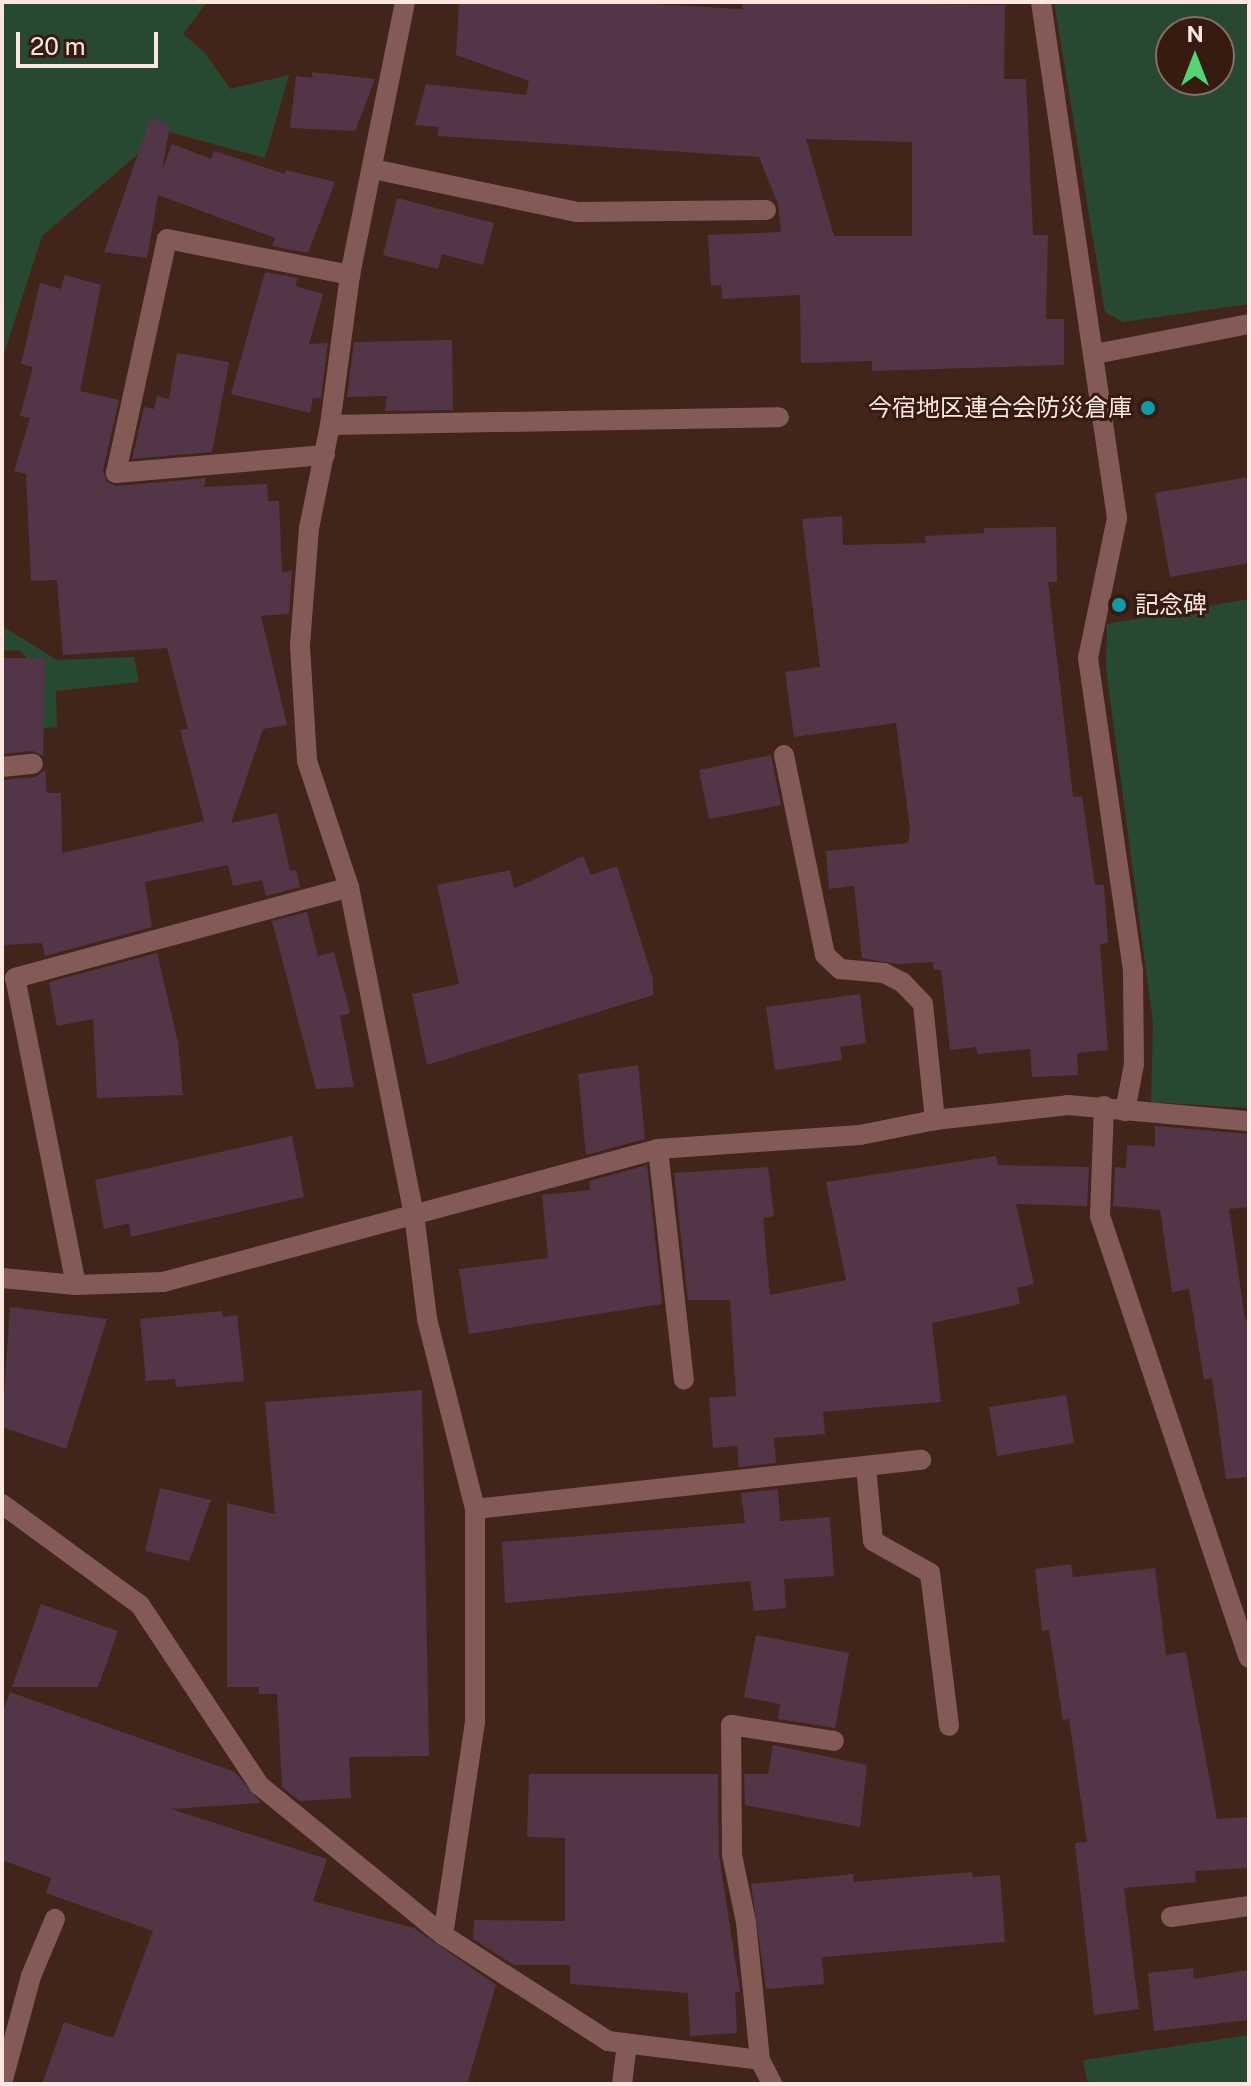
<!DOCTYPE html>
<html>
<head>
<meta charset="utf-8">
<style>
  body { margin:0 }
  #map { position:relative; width:1251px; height:2086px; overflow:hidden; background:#41251a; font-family:"Public Sans","Noto Sans JP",sans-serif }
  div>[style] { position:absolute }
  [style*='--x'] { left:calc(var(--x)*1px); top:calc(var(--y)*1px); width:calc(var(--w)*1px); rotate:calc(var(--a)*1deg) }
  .green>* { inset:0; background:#274931 }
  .building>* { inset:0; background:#523647 }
  .lane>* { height:20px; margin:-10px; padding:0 10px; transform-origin:10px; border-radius:10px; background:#845a57 }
  .street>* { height:20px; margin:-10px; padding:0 10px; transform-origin:10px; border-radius:10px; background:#845a57 }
  .dots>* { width:22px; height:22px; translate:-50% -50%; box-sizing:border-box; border:4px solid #371b11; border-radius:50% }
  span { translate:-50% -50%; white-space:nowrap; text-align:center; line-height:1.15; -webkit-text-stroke:6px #371b11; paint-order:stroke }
  .poi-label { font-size:24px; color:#fce8e1 }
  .right { translate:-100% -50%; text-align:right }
  .left { translate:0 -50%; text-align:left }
  .frame { position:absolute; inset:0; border:4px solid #fce8e1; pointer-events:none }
  .north { position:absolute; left:1155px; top:16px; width:80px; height:80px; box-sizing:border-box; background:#371b11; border:2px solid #866d64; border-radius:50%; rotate:0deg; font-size:22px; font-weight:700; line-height:32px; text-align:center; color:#fce8e1 }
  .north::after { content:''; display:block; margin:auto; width:28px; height:36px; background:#51d674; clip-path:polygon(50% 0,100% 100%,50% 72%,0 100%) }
  .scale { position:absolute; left:16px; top:32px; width:142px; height:36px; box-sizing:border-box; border:4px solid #fce8e1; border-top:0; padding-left:10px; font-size:24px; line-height:28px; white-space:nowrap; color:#fce8e1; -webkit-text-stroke:6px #371b11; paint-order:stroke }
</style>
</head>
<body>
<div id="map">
  <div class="green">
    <div style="clip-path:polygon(2px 2px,207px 2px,183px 34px,206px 54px,230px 89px,289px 75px,265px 158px,165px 131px,42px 236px,2px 360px)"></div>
    <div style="clip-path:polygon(evenodd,1054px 2px,1249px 2px,1249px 304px,1123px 322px,1105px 312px,1054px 2px,1219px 32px,1219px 80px,1171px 80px,1171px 32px,1219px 32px)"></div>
    <div style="clip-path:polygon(1249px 599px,1249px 1108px,1151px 1102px,1153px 1023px,1106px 668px,1107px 624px)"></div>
    <div style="clip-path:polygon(2px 626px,57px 660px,134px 657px,139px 682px,56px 691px,57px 727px,37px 729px,36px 668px,19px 650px,2px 651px)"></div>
    <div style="clip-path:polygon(1249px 2035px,1249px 2084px,1088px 2084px,1083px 2060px)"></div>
  </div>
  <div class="building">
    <div style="clip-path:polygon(evenodd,459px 2px,618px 2px,742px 9px,743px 2px,1005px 5px,1004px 79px,1026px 79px,1033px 235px,1048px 235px,1046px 319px,1064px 319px,1064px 365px,872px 371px,872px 361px,801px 363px,800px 295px,722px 299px,721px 285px,711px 286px,708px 235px,781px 232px,778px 204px,759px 157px,438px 136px,439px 127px,415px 125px,426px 84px,526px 95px,529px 81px,456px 55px,459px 2px,806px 139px,912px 142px,912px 236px,834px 236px,806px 139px)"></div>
    <div style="clip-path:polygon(312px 72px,375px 79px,355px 131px,290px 128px,296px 76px,312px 78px)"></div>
    <div style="clip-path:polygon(150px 119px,170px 125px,162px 171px,172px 144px,211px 159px,214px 151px,285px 174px,286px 170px,335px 182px,308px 253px,272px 246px,275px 238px,158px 195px,147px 258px,104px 252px)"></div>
    <div style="clip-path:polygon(397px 198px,494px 223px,483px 265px,442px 254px,438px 269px,383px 255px)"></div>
    <div style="clip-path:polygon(265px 272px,298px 278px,295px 286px,323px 294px,309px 344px,328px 343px,321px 398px,313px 398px,310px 413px,231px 394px)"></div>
    <div style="clip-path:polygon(65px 275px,101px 285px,80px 391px,119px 400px,103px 470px,107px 482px,117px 486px,206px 478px,204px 487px,267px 484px,268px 501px,279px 501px,282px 572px,292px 571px,289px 614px,261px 616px,287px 725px,263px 729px,231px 823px,277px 813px,290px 871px,296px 870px,300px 887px,266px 896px,262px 880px,233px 886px,228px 865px,145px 882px,152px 927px,45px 956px,42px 943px,2px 945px,2px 780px,35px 777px,45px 770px,47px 793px,61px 793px,62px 853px,204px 821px,180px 730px,188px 729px,167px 648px,63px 655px,57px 580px,31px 581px,26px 474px,14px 471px,30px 418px,20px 416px,33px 367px,21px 364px,40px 283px,61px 289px)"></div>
    <div style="clip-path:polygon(452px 340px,453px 410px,385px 411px,387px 396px,347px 397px,354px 342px)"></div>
    <div style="clip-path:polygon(177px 353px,229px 362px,212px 452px,132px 459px,144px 407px,154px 409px,157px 396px,169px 399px)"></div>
    <div style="clip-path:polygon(1249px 477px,1249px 563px,1170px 577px,1155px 493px)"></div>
    <div style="clip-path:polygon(842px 516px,843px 545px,926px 543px,925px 536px,984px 533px,984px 528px,1056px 527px,1057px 582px,1048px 582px,1073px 797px,1082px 796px,1095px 885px,1104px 885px,1108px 943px,1100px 944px,1108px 1050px,1077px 1053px,1078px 1075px,1032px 1077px,1030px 1049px,978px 1054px,976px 1047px,950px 1050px,941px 970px,934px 970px,933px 962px,896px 964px,862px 958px,854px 886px,829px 889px,826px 851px,908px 843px,910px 830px,896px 723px,794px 737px,785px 672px,820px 667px,802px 519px)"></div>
    <div style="clip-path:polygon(2px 658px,45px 658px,43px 756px,33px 751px,2px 754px)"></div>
    <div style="clip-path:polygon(771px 755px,781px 805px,709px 819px,699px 770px)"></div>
    <div style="clip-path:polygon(583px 856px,591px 875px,617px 866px,653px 979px,653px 995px,427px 1065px,412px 994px,459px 984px,437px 885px,510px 870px,514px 889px)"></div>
    <div style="clip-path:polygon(307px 912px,318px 956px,334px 952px,350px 1013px,340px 1016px,354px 1087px,316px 1089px,272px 921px)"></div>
    <div style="clip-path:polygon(157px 953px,178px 1042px,183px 1095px,97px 1098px,93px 1019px,57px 1026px,49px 982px)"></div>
    <div style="clip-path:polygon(860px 994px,866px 1043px,840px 1047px,842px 1060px,775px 1070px,766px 1007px)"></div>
    <div style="clip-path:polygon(638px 1065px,645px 1139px,586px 1155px,578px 1074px)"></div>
    <div style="clip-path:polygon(1155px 1126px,1249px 1134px,1249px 1207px,1229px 1209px,1245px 1319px,1249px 1319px,1249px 1477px,1226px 1479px,1212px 1378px,1204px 1380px,1189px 1289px,1172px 1292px,1160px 1210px,1113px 1206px,1115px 1167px,1126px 1168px,1127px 1145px,1155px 1146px)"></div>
    <div style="clip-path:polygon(292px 1136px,304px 1197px,131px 1237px,129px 1223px,104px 1229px,95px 1180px)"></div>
    <div style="clip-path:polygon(996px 1156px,998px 1165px,1089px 1167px,1087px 1206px,1016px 1204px,1034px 1284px,1017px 1288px,1020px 1304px,932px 1323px,941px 1402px,823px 1412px,825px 1434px,774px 1438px,776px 1463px,739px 1467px,737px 1446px,713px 1448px,709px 1398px,736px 1396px,730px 1300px,688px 1300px,674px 1173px,768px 1167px,774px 1216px,763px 1218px,770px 1295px,846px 1280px,826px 1182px)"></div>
    <div style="clip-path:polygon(647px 1165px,662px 1304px,469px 1334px,459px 1269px,548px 1258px,542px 1195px,590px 1190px,589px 1181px)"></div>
    <div style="clip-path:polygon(10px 1307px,107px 1319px,66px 1449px,2px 1427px)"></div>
    <div style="clip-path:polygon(222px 1311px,223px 1317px,237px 1315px,244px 1381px,176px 1387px,175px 1379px,146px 1381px,140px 1319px)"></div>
    <div style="clip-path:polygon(422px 1390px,429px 1756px,349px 1757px,351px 1798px,300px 1801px,282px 1787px,277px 1694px,259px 1694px,259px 1687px,227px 1687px,227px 1503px,275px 1514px,265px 1402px)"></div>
    <div style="clip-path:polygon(1066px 1395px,1074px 1443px,997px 1456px,989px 1407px)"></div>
    <div style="clip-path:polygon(160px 1488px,211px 1500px,189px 1561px,145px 1551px)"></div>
    <div style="clip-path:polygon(778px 1489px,780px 1521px,830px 1517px,834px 1576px,784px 1579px,786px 1608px,754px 1611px,750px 1581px,505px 1603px,502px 1542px,745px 1523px,741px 1493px)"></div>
    <div style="clip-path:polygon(1071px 1564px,1073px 1577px,1155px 1568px,1166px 1655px,1186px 1652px,1217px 1819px,1249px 1817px,1249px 1868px,1195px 1871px,1196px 1882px,1124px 1888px,1139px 2009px,1094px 2015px,1075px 1843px,1087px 1842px,1069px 1719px,1063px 1720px,1049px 1630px,1042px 1631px,1035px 1569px)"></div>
    <div style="clip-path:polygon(41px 1604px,118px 1631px,98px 1687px,12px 1687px)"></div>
    <div style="clip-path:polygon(756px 1635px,849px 1653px,835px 1728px,778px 1719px,780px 1704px,744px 1697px)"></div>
    <div style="clip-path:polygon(10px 1692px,235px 1772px,261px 1803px,171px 1809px,327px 1859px,313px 1901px,414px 1928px,496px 1985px,467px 2084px,42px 2084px,64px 2022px,113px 2038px,153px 1931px,46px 1893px,51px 1878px,2px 1860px,2px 1715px)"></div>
    <div style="clip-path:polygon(773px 1745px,867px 1765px,860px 1827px,745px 1805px,744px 1774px,768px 1774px)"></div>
    <div style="clip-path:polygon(529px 1774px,718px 1774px,719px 1855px,740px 1992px,735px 1992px,737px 2033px,690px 2036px,688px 1993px,570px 1984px,570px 1965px,514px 1965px,473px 1939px,474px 1920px,565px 1921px,565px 1838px,527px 1837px)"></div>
    <div style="clip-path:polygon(972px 1872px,973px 1877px,1000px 1875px,1005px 1942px,822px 1957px,824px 1984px,766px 1989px,751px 1884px,854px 1874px,853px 1882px)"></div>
    <div style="clip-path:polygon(1193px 1968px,1194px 1979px,1249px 1970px,1249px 2020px,1154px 2031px,1148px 1973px)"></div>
  </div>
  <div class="lane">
    <div style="--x:2;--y:767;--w:31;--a:-6"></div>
    <div style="--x:658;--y:1149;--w:232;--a:83.6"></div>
    <div style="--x:1171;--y:1917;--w:79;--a:-8"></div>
    <div style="--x:760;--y:2060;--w:139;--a:-95.8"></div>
    <div style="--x:746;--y:1922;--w:68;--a:-101.8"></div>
    <div style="--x:732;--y:1855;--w:130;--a:-90.4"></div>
    <div style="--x:731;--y:1725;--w:104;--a:8.8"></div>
    <div style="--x:2;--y:2083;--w:111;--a:-74.8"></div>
    <div style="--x:31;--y:1976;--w:62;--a:-67.2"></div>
    <div style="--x:622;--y:2084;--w:41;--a:-83"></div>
  </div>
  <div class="street">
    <div style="--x:405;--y:2;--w:278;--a:101.4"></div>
    <div style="--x:350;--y:275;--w:151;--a:97.6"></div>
    <div style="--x:330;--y:425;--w:105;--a:101.5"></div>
    <div style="--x:309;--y:528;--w:118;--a:94.4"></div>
    <div style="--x:300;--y:646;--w:115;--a:86.5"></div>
    <div style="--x:307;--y:761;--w:133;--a:71.6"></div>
    <div style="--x:349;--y:887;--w:333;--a:78.8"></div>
    <div style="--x:414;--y:1214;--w:106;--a:82.9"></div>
    <div style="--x:427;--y:1319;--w:196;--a:75.8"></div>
    <div style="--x:475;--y:1509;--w:213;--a:90"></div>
    <div style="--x:475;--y:1722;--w:215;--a:98.5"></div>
    <div style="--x:1041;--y:2;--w:522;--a:81.62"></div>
    <div style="--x:1117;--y:518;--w:143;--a:101.7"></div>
    <div style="--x:1088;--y:658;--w:317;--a:81.8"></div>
    <div style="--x:1133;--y:972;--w:92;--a:89.4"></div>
    <div style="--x:1134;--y:1064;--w:48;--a:100.8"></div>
    <div style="--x:373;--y:169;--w:208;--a:11.9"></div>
    <div style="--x:577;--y:212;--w:189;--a:-0.6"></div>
    <div style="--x:1095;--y:354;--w:157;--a:-11"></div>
    <div style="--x:330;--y:425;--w:449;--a:-1"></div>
    <div style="--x:325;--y:455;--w:210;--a:175.1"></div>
    <div style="--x:116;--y:473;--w:239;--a:-77.7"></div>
    <div style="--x:167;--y:239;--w:187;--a:11.1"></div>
    <div style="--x:784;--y:755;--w:204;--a:78.4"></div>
    <div style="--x:825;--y:955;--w:21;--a:43"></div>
    <div style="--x:840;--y:969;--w:44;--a:5.2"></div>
    <div style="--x:884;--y:973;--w:20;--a:27"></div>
    <div style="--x:902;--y:982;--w:30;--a:46"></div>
    <div style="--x:923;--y:1004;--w:117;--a:84.1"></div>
    <div style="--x:1104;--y:1106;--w:110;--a:92.1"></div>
    <div style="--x:1100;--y:1216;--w:466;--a:71.4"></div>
    <div style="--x:2;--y:1278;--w:74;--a:5.4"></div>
    <div style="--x:76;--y:1285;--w:87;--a:-2"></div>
    <div style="--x:163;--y:1282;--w:513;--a:-15.04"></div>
    <div style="--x:658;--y:1149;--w:202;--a:-4"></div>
    <div style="--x:860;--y:1135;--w:76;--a:-11.3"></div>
    <div style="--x:935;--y:1120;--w:134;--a:-6.4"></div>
    <div style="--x:1068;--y:1105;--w:182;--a:5.1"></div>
    <div style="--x:76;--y:1285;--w:313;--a:-101.2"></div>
    <div style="--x:15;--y:978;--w:346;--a:-15.2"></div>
    <div style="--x:866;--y:1467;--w:74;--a:84.6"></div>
    <div style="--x:873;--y:1541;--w:65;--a:29.3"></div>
    <div style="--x:930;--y:1573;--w:154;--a:82.9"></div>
    <div style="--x:2;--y:1504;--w:171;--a:36.2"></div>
    <div style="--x:140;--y:1605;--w:216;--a:56.5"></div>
    <div style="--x:259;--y:1785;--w:237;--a:39.2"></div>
    <div style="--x:443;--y:1935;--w:196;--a:32.7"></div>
    <div style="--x:608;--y:2041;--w:153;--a:7.1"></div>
    <div style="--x:760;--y:2060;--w:27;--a:63"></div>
    <div style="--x:475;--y:1509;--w:449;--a:-6.3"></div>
  </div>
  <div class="dots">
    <div style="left:1148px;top:408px;background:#0f9aa8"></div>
    <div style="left:1119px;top:605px;background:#0f9aa8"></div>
  </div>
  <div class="poi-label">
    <span class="right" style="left:1132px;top:408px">今宿地区連合会防災倉庫</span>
    <span class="left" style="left:1135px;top:605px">記念碑</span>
  </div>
  <div class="frame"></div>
  <div class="north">N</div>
  <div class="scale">20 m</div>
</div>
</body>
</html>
